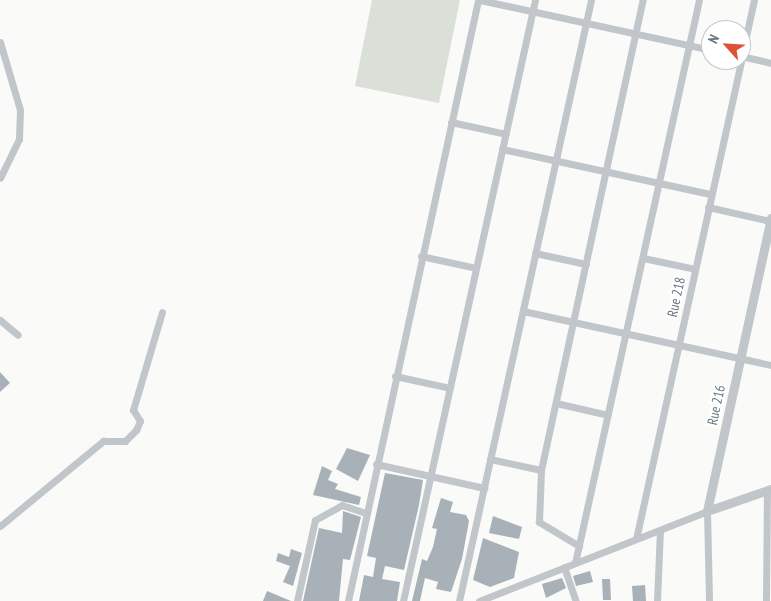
<!DOCTYPE html>
<html>
<head>
<meta charset="utf-8">
<style>
  body { margin:0 }
  #map { position:relative; width:771px; height:601px; overflow:hidden; background:#fafaf8; font-family:"PT Sans Narrow",sans-serif }
  div>[style] { position:absolute }
  [style*='--x'] { left:calc(var(--x)*1px); top:calc(var(--y)*1px); width:calc(var(--w)*1px); rotate:calc(var(--a)*1deg) }
  .green>* { inset:0; background:#dadfd7 }
  .building>* { inset:0; background:#a8b1b7 }
  .minor>* { height:7px; margin:-3.5px; padding:0 3.5px; transform-origin:3.5px; border-radius:3.5px; background:#c1c6ca }
  .tertiary>* { height:9px; margin:-4.5px; padding:0 4.5px; transform-origin:4.5px; border-radius:4.5px; background:#c1c6ca }
  span { translate:-50% -50%; white-space:nowrap; text-align:center; line-height:1.15; -webkit-text-stroke:5px #fff; paint-order:stroke }
  .street-label { font-size:14px; color:#667782 }
  .north { position:absolute; left:701px; top:20px; width:50px; height:50px; box-sizing:border-box; background:#fff; border:1px solid #c2c9cd; border-radius:50%; rotate:296deg; font-size:14px; font-weight:700; line-height:20px; text-align:center; color:#667782 }
  .north::after { content:''; display:block; margin:auto; width:18px; height:22px; background:#dd5134; clip-path:polygon(50% 0,100% 100%,50% 72%,0 100%) }
</style>
</head>
<body>
<div id="map">
  <div class="green">
    <div style="clip-path:polygon(372px 0,460px 0,439px 103px,355px 86px)"></div>
  </div>
  <div class="building">
    <div style="clip-path:polygon(0 372px,10px 383px,0 392px)"></div>
    <div style="clip-path:polygon(347px 448px,370px 455px,358px 481px,336px 469px)"></div>
    <div style="clip-path:polygon(322px 466px,332px 471px,328px 480px,338px 484px,335px 489px,361px 497px,359px 505px,313px 495px)"></div>
    <div style="clip-path:polygon(385px 473px,423px 480px,419px 505px,404px 570px,385px 566px,382px 579px,400px 582px,397px 601px,359px 601px,364px 575px,373px 577px,376px 558px,367px 556px)"></div>
    <div style="clip-path:polygon(441px 498px,453px 502px,450px 512px,466px 515px,469px 521px,462px 559px,451px 592px,436px 589px,438px 582px,425px 578px,420px 601px,412px 601px,422px 559px,427px 561px,433px 547px,437px 529px,432px 528px)"></div>
    <div style="clip-path:polygon(343px 511px,361px 517px,350px 560px,343px 559px,339px 601px,303px 601px,319px 528px,342px 533px)"></div>
    <div style="clip-path:polygon(493px 516px,522px 527px,519px 539px,489px 533px)"></div>
    <div style="clip-path:polygon(483px 538px,519px 552px,514px 578px,490px 587px,473px 580px)"></div>
    <div style="clip-path:polygon(291px 549px,302px 553px,293px 586px,283px 582px,290px 566px,276px 561px,278px 553px,289px 557px)"></div>
    <div style="clip-path:polygon(590px 571px,593px 582px,576px 586px,573px 576px)"></div>
    <div style="clip-path:polygon(562px 578px,566px 588px,546px 598px,542px 584px)"></div>
    <div style="clip-path:polygon(602px 579px,610px 579px,611px 600px,603px 600px)"></div>
    <div style="clip-path:polygon(645px 585px,646px 601px,633px 601px,632px 586px)"></div>
    <div style="clip-path:polygon(267px 591px,291px 601px,263px 601px)"></div>
  </div>
  <div class="minor">
    <div style="--x:480;--y:0;--w:236;--a:12.2"></div>
    <div style="--x:0;--y:42;--w:71;--a:73.6"></div>
    <div style="--x:20;--y:110;--w:29;--a:92"></div>
    <div style="--x:19;--y:139;--w:43;--a:116"></div>
    <div style="--x:741;--y:56;--w:31;--a:13"></div>
    <div style="--x:741;--y:59;--w:60;--a:-77.6"></div>
    <div style="--x:451;--y:122;--w:56;--a:12.3"></div>
    <div style="--x:502;--y:149;--w:214;--a:12.2"></div>
    <div style="--x:708;--y:207;--w:64;--a:12.7"></div>
    <div style="--x:535;--y:253;--w:52;--a:12.2"></div>
    <div style="--x:421;--y:256;--w:56;--a:12.3"></div>
    <div style="--x:643;--y:258;--w:53;--a:11.9"></div>
    <div style="--x:523;--y:311;--w:254;--a:12.3"></div>
    <div style="--x:0;--y:320;--w:23;--a:40"></div>
    <div style="--x:395;--y:376;--w:56;--a:12.3"></div>
    <div style="--x:556;--y:403;--w:53;--a:13"></div>
    <div style="--x:490;--y:459;--w:52;--a:12.2"></div>
    <div style="--x:376;--y:464;--w:111;--a:12.5"></div>
    <div style="--x:0;--y:526;--w:134;--a:-39.5"></div>
    <div style="--x:103;--y:441;--w:22;--a:0"></div>
    <div style="--x:125;--y:441;--w:16;--a:-45"></div>
    <div style="--x:136;--y:430;--w:10;--a:-66"></div>
    <div style="--x:140;--y:421;--w:13;--a:-122"></div>
    <div style="--x:133;--y:410;--w:102;--a:-73.5"></div>
    <div style="--x:636;--y:539;--w:490;--a:-77.6"></div>
    <div style="--x:579;--y:546;--w:47;--a:-149"></div>
    <div style="--x:539;--y:522;--w:52;--a:-87.8"></div>
    <div style="--x:541;--y:470;--w:481;--a:-77.8"></div>
    <div style="--x:575;--y:563;--w:576;--a:-77.58"></div>
    <div style="--x:564;--y:567;--w:36;--a:71"></div>
    <div style="--x:297;--y:601;--w:83;--a:-77.5"></div>
    <div style="--x:315;--y:520;--w:31;--a:-29"></div>
    <div style="--x:342;--y:505;--w:24;--a:19"></div>
    <div style="--x:348;--y:601;--w:615;--a:-77.79"></div>
    <div style="--x:403;--y:601;--w:615;--a:-77.61"></div>
    <div style="--x:459;--y:601;--w:615;--a:-77.61"></div>
    <div style="--x:479;--y:601;--w:245;--a:-21.5"></div>
    <div style="--x:707;--y:511;--w:90;--a:88.7"></div>
    <div style="--x:657;--y:601;--w:71;--a:-87.6"></div>
    <div style="--x:766;--y:601;--w:111;--a:-89.5"></div>
  </div>
  <div class="tertiary">
    <div style="--x:707;--y:511;--w:300;--a:-77.7"></div>
    <div style="--x:707;--y:511;--w:68;--a:-19"></div>
  </div>
  <div class="street-label">
    <span style="left:676px;top:297px;rotate:-78deg">Rue 218</span>
    <span style="left:716px;top:405px;rotate:-78deg">Rue 216</span>
  </div>
  <div class="north">N</div>
</div>
</body>
</html>
